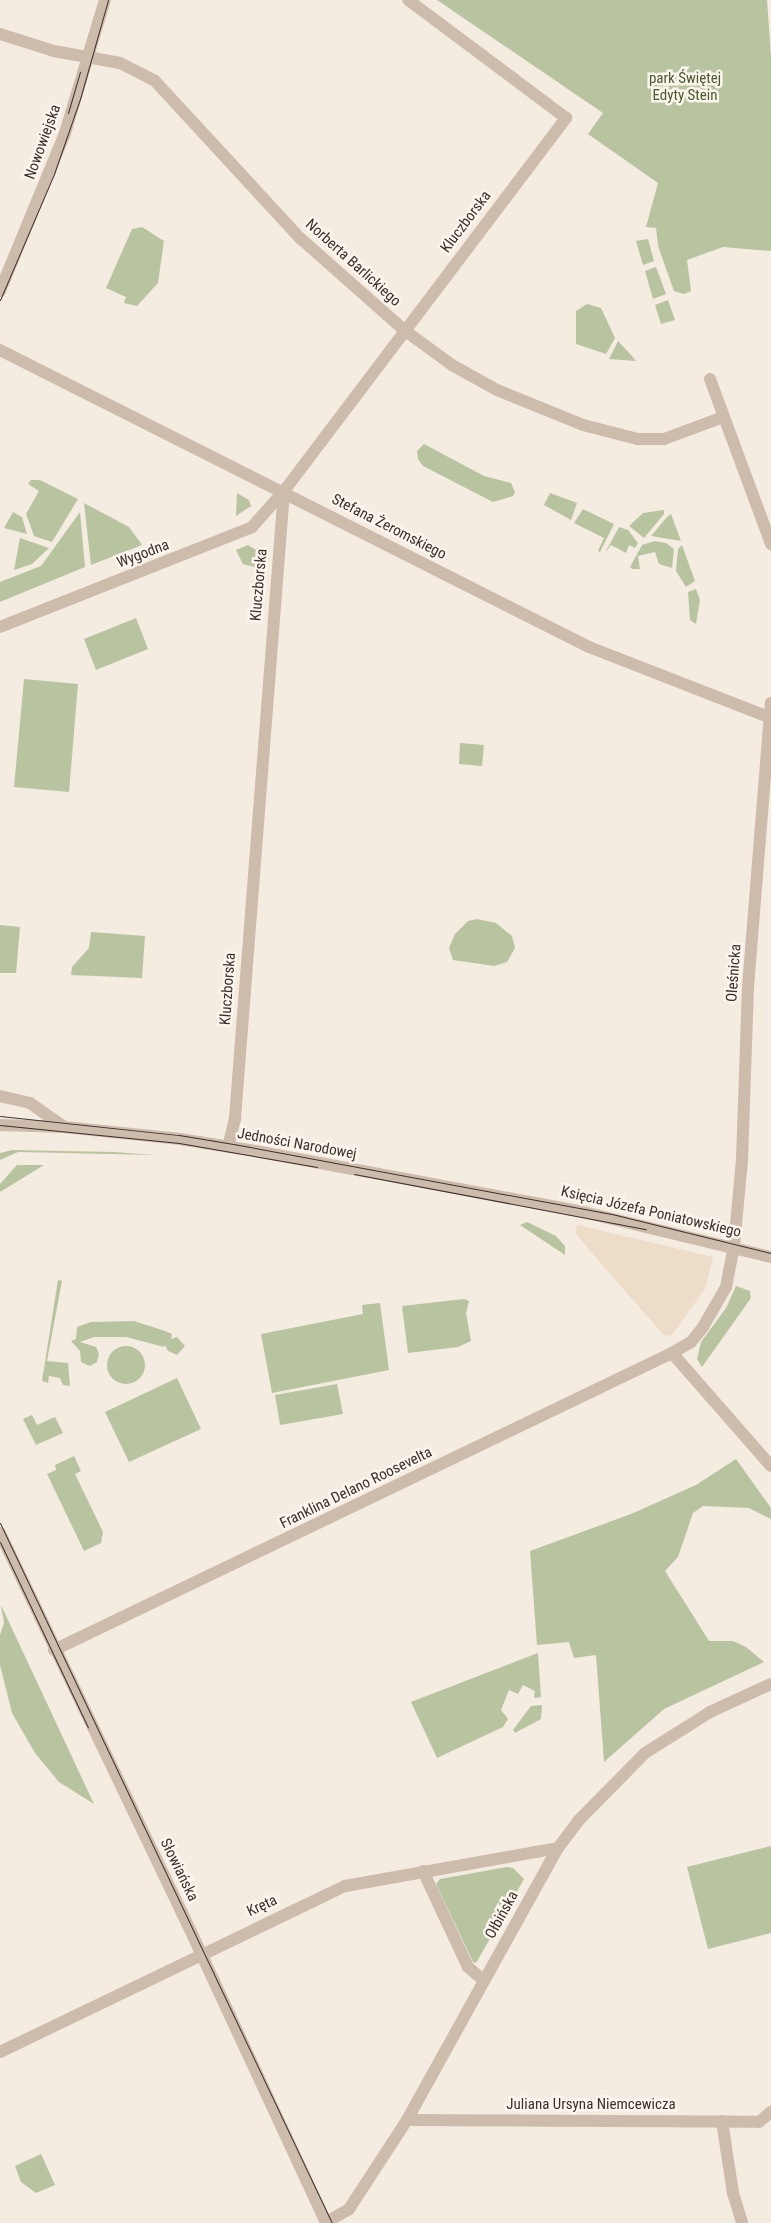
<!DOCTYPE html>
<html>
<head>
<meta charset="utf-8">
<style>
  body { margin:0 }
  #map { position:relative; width:771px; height:2223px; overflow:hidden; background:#f4ebe1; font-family:"Roboto Condensed",sans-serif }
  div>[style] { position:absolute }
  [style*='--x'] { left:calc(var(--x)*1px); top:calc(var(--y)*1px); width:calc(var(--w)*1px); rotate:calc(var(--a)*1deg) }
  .green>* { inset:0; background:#b8c4a0 }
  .round { border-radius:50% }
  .plaza>* { inset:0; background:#ecdcc8 }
  .minor>* { height:12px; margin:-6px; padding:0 6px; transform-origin:6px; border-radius:6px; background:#cdbbac }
  .tertiary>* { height:12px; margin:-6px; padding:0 6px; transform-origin:6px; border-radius:6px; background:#cdbbac }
  .tram>* { height:1px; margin:-0.5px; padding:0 0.5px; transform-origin:0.5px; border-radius:0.5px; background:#3b302b }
  span { translate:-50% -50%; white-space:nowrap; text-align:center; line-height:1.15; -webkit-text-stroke:5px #fbf5ee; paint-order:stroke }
  .park-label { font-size:15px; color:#4a5a2e }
  .street-label { font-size:15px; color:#3b302b }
</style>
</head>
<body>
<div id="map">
  <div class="green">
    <div style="clip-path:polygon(437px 0,767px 0,771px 56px,771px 251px,723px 247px,687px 260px,691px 291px,684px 294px,674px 291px,658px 246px,656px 228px,646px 227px,658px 183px,588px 134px,603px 113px)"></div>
    <div style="clip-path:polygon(142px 227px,164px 241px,158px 283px,137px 306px,124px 303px,126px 297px,106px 288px,132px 229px)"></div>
    <div style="clip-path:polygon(648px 239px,654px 261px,643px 265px,636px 241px)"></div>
    <div style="clip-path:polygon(656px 267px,666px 294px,653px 299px,645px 271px)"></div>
    <div style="clip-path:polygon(668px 300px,675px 320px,661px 324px,655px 305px)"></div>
    <div style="clip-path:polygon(587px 304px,601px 308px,615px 338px,606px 354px,576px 344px,576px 311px)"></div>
    <div style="clip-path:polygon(618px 341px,632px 356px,636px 361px,609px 359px)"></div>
    <div style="clip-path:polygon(424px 444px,484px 476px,511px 483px,515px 492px,513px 496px,493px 502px,423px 466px,418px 459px,417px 451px)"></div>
    <div style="clip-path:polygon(31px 480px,40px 480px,78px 499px,52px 542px,34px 536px,26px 514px,39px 491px,28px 484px)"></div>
    <div style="clip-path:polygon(237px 493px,249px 500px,251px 506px,236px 516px)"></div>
    <div style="clip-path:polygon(550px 493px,577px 503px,571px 520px,544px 505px)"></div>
    <div style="clip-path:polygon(84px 503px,129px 527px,142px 545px,91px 565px)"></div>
    <div style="clip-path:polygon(583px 509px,614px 524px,600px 552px,598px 551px,604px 538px,574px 523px)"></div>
    <div style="clip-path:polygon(664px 510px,664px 514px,644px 538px,629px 526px,643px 513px)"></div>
    <div style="clip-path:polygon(13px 512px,22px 517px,27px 534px,4px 528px)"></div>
    <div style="clip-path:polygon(80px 512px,85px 567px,0 602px,0 582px,41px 566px)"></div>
    <div style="clip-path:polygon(671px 514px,681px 541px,651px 536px,667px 517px)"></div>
    <div style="clip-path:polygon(619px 527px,628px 530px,638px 543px,635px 548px,629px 545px,626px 553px,611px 545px,605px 553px)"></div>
    <div style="clip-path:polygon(20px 538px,49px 548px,32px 564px,14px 570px)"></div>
    <div style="clip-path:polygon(655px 541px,666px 543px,674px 549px,672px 568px,659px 564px,655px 552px,638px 556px,640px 569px,633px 569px,630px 567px,642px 545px)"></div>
    <div style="clip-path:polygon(248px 545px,261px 553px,261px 569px,243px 564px,236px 550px)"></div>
    <div style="clip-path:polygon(682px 545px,695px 581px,686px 587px,676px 571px,678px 549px)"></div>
    <div style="clip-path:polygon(696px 589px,700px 600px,696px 624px,690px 620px,688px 592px)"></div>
    <div style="clip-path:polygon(136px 618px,148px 649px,96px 670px,84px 639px)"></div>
    <div style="clip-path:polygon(24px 679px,78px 684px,69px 792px,14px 787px)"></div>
    <div style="clip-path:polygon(460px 743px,484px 745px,482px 766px,459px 764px)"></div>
    <div style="clip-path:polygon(477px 919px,496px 923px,512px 936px,515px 948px,507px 962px,494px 966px,453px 960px,449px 948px,455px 934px,468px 921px)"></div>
    <div style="clip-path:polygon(0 925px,20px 927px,16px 973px,0 973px)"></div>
    <div style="clip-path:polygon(91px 932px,145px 936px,142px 978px,71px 975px,72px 967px,89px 948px)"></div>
    <div style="clip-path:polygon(12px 1150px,114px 1152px,156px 1155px,18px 1152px,0 1160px,0 1153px)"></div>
    <div style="clip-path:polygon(17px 1165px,44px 1165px,0 1192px,0 1184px)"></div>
    <div style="clip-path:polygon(527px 1222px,556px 1236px,565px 1246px,565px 1255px,520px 1225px)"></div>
    <div style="clip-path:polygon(58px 1280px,62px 1281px,47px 1361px,68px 1363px,70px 1386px,63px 1385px,60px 1378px,49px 1376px,48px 1383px,42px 1381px)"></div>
    <div style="clip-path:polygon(736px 1286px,750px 1291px,751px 1298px,702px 1367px,697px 1359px,701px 1342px,726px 1308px)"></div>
    <div style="clip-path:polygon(464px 1299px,469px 1301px,466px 1313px,471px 1341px,458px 1347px,408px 1353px,402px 1306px)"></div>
    <div style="clip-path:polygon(380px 1303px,389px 1370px,272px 1393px,261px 1334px,363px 1314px,362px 1305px)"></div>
    <div style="clip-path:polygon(134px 1321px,165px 1331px,172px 1334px,171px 1339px,177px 1337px,185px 1346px,177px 1355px,168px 1351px,165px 1345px,164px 1347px,126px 1337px,94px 1337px,80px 1342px,96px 1347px,99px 1354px,97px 1362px,90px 1366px,81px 1362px,80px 1351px,71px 1341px,76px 1339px,77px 1327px,91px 1322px)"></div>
    <div class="round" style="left:107px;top:1346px;width:38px;height:38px"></div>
    <div style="clip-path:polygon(177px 1378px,201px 1429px,129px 1462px,105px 1412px)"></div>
    <div style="clip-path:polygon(337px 1384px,343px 1414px,280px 1425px,275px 1395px)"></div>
    <div style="clip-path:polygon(32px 1415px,37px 1425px,55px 1417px,63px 1433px,36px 1445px,23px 1419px)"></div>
    <div style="clip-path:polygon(74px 1456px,81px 1471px,75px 1474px,103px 1532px,101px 1543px,84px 1551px,47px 1474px,56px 1470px,55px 1465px)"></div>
    <div style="clip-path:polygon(736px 1459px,771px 1508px,771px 1519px,749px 1508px,703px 1506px,693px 1513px,678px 1557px,665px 1571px,709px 1641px,733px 1641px,746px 1647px,764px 1662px,664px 1709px,604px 1762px,596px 1655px,574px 1658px,569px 1642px,537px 1645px,530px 1551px,631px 1514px,696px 1485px)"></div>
    <div style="clip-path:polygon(1px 1605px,94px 1804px,59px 1782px,35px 1753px,12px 1713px,0 1665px,0 1635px,4px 1623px)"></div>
    <div style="clip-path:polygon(538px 1653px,541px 1697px,534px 1698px,535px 1691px,523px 1685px,518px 1694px,509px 1690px,501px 1710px,508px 1719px,503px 1727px,437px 1758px,411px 1702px)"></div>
    <div style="clip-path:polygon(542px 1705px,541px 1719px,515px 1733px,513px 1730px,531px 1706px)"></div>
    <div style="clip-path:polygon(771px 1846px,771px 1933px,708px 1949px,687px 1867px)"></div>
    <div style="clip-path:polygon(507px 1867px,513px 1868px,524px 1879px,476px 1963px,473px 1962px,436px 1884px,440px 1879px)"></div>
    <div style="clip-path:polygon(41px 2154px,55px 2185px,36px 2193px,21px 2182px,15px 2166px)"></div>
  </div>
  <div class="plaza">
    <div style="clip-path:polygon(577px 1225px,713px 1257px,705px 1289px,671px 1336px,664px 1335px,603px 1266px,576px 1234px)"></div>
  </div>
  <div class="minor">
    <div style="--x:0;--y:34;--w:57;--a:17.5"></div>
    <div style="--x:54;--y:51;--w:67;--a:10.3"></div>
    <div style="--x:120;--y:63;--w:39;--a:27"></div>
    <div style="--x:155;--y:81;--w:214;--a:47.3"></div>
    <div style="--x:300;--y:238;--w:139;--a:41.5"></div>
    <div style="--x:404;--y:330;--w:59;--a:36.1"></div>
    <div style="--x:452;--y:365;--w:51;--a:29.1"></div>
    <div style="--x:497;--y:390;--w:93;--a:22.1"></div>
    <div style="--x:583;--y:425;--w:57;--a:14.3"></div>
    <div style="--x:638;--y:439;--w:26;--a:0"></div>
    <div style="--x:664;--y:439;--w:63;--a:-20.4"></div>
    <div style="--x:0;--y:350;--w:660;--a:26.76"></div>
    <div style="--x:589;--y:647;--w:195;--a:21.3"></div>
    <div style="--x:710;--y:379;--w:176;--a:69.7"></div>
    <div style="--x:0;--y:627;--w:271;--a:-21.6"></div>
    <div style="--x:252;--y:527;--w:48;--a:-48.4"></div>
    <div style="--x:284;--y:491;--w:468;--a:-52.9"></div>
    <div style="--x:566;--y:118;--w:197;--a:-143.2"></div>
    <div style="--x:228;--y:1147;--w:30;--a:-76"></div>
    <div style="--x:235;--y:1118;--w:629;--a:-85.53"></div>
    <div style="--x:672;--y:1353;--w:150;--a:48.8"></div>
    <div style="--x:54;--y:1650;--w:686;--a:-25.67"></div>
    <div style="--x:672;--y:1353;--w:22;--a:-30"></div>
    <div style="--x:691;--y:1342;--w:19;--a:-51"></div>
    <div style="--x:703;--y:1327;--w:46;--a:-60.1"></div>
    <div style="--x:726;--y:1287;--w:42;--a:-79"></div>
    <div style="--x:734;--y:1246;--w:87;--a:-84.7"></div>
    <div style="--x:742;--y:1159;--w:172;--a:-88"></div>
    <div style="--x:748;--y:987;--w:285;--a:-85.4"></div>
    <div style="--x:423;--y:1871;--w:106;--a:64.9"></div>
    <div style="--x:468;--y:1967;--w:21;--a:41"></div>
    <div style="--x:0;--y:2052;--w:383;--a:-25.7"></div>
    <div style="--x:345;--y:1886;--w:216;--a:-10.1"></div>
    <div style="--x:407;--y:2120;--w:352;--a:0.3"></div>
    <div style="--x:759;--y:2122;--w:16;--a:-40"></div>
    <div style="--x:722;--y:2121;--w:73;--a:81.3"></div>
    <div style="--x:733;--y:2193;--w:31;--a:73"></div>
    <div style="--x:325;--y:2223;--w:28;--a:-30"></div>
    <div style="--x:349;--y:2209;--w:106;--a:-56.9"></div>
    <div style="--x:407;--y:2120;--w:311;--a:-61"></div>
    <div style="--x:558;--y:1848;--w:34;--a:-53"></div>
    <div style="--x:578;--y:1821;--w:95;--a:-45.4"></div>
    <div style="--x:645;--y:1753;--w:77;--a:-32.2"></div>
    <div style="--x:710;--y:1712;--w:67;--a:-24.7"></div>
  </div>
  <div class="tertiary">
    <div style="--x:0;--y:291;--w:171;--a:-67.6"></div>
    <div style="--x:65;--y:133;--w:139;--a:-73.3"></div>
    <div style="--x:0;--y:1096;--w:31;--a:13"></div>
    <div style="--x:30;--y:1103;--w:42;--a:35.2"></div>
    <div style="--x:0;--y:1125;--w:64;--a:1.8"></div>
    <div style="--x:64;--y:1127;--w:117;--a:5.9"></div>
    <div style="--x:180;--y:1139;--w:76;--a:9.1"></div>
    <div style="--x:255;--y:1151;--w:330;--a:10.5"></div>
    <div style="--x:579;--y:1211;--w:197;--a:13.5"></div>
    <div style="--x:0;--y:1533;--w:447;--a:64.4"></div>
    <div style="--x:193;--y:1936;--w:316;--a:65.1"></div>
  </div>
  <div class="tram">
    <div style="--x:68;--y:113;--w:43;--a:-73.7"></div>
    <div style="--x:0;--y:300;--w:137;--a:-66.8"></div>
    <div style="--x:54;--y:174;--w:79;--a:-70.9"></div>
    <div style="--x:80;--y:99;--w:103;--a:-74.2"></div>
    <div style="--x:0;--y:1116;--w:180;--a:6.1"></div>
    <div style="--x:179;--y:1135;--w:61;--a:9.5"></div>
    <div style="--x:239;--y:1145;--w:379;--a:10.5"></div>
    <div style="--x:612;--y:1214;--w:164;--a:13.8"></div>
    <div style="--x:0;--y:1125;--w:180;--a:5.7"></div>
    <div style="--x:179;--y:1143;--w:140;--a:9.9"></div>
    <div style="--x:354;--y:1174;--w:297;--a:10.7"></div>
    <div style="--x:0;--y:1523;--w:775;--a:64.63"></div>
    <div style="--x:0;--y:1542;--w:205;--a:64.6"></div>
  </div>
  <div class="park-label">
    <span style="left:685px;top:87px">park Świętej<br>Edyty Stein</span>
  </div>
  <div class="street-label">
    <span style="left:43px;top:142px;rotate:-70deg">Nowowiejska</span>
    <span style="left:466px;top:222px;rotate:-53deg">Kluczborska</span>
    <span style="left:353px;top:263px;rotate:42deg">Norberta Barlickiego</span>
    <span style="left:389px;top:527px;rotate:27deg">Stefana Żeromskiego</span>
    <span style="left:143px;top:554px;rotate:-21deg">Wygodna</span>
    <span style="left:259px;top:585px;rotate:-85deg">Kluczborska</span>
    <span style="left:734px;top:973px;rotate:-86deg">Oleśnicka</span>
    <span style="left:228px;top:989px;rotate:-86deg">Kluczborska</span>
    <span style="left:297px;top:1144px;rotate:10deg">Jedności Narodowej</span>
    <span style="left:651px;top:1212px;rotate:13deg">Księcia Józefa Poniatowskiego</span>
    <span style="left:356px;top:1488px;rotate:-26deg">Franklina Delano Roosevelta</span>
    <span style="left:179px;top:1870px;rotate:64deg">Słowiańska</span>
    <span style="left:262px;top:1906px;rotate:-25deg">Kręta</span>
    <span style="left:502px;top:1915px;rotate:-61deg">Ołbińska</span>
    <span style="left:591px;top:2105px">Juliana Ursyna Niemcewicza</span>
  </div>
</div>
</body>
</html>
